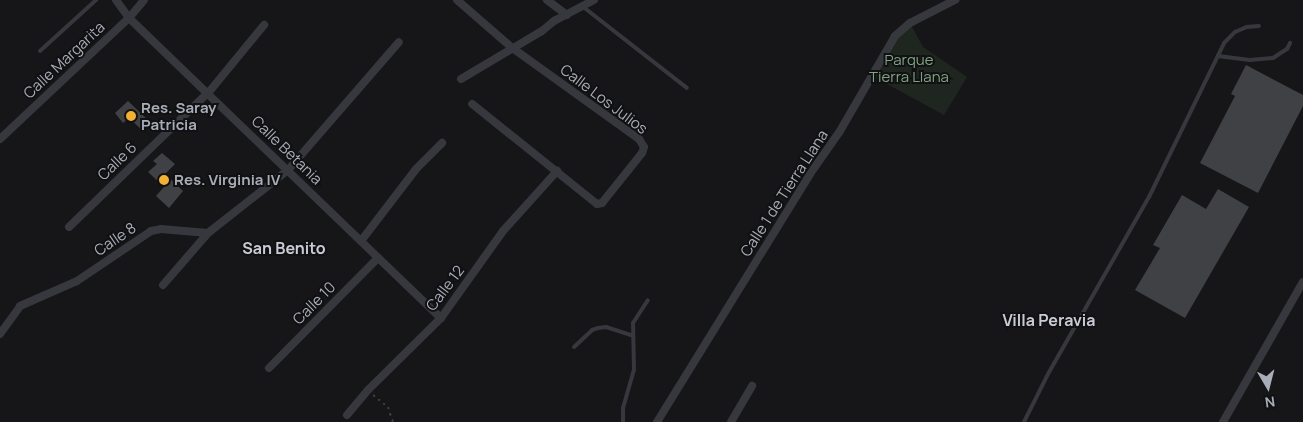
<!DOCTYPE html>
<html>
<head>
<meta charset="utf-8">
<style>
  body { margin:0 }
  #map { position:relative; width:1303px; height:422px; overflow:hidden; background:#161618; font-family:Manrope,sans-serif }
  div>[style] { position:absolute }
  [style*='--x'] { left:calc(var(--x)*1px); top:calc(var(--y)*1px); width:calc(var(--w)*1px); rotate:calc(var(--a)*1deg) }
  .green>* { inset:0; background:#1e261f }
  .building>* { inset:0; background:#404145 }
  .path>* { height:2px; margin-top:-1px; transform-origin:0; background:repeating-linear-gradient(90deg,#3d3f44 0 2.5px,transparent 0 6.5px) }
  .lane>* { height:4px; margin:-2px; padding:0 2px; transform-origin:2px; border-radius:2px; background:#37383d }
  .street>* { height:8px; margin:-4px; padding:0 4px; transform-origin:4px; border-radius:4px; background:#37383d }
  .dots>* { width:14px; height:14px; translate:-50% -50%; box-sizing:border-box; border:2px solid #111113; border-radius:50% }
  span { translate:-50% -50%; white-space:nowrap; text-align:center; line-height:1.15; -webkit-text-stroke:4px #111113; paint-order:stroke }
  .park-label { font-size:15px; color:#7fa381 }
  .street-label { font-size:15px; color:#a8adb8 }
  .poi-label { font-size:15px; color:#a8adb8; font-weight:700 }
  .left { translate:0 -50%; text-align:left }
  .neighbourhood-label { font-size:16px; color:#c9ccd4; font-weight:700 }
  .north { position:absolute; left:1243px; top:362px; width:50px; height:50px; -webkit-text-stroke:4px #111113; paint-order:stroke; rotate:172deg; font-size:14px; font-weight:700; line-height:20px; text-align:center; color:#a8adb8 }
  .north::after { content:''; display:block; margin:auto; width:18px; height:22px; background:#a8adb8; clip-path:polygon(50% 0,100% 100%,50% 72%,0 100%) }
</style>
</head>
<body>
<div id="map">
  <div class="green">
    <div style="clip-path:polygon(911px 25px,923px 47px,967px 77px,944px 115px,876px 78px,896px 40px)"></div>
  </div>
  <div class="building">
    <div style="clip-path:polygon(1246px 65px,1303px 95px,1303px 106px,1258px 193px,1200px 163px,1235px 96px,1231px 94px)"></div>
    <div style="clip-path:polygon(128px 101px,150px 122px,142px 130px,129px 118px,123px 123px,115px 113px)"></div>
    <div style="clip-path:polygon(162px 153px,175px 164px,165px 174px,183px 191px,169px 208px,156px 196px,164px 187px,148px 172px,157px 164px,153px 161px)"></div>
    <div style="clip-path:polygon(1218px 189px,1249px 207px,1185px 318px,1135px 290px,1160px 248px,1153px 245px,1182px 195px,1206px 209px)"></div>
  </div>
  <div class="path">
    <div style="--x:373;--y:395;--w:19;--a:39"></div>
    <div style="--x:388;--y:407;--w:16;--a:72"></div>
  </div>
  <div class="lane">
    <div style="--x:582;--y:6;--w:133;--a:38"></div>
    <div style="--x:40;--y:51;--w:76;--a:-42.3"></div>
    <div style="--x:1218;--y:56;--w:32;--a:7"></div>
    <div style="--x:1250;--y:60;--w:23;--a:-5"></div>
    <div style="--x:1273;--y:58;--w:17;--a:-33"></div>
    <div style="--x:1287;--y:49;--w:7;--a:-63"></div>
    <div style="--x:574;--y:347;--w:25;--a:-43"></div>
    <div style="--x:592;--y:330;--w:6;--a:-18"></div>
    <div style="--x:598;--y:328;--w:8;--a:-7"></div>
    <div style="--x:606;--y:327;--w:28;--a:18"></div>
    <div style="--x:623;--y:422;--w:14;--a:-90"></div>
    <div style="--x:623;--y:408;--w:40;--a:-74"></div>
    <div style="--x:634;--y:370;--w:47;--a:-91.2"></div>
    <div style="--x:633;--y:323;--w:27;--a:-57"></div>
    <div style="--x:1024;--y:422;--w:54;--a:-63.4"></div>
    <div style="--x:1048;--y:374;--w:204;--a:-60.3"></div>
    <div style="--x:1149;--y:197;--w:171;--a:-64"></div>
    <div style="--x:1224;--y:43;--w:16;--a:-45"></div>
    <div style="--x:1235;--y:32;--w:13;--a:-23"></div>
    <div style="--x:1247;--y:27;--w:12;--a:-5"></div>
  </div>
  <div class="street">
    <div style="--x:116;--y:0;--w:22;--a:54"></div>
    <div style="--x:129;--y:18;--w:433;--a:43.9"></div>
    <div style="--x:457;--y:0;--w:72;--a:41"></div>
    <div style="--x:511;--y:47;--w:158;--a:35.7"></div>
    <div style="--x:639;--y:139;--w:9;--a:58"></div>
    <div style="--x:644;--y:147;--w:6;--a:108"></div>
    <div style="--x:642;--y:153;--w:64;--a:128.7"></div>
    <div style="--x:602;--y:203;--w:5;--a:169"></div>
    <div style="--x:597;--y:204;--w:160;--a:-141.3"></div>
    <div style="--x:547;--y:0;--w:25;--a:37"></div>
    <div style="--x:461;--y:79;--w:94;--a:-30.7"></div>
    <div style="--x:542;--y:31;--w:16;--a:-40"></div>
    <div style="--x:554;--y:21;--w:45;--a:-27.7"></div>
    <div style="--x:0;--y:139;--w:177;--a:-43.2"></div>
    <div style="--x:129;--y:18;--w:23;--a:-50"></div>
    <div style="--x:69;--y:227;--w:194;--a:-44"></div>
    <div style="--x:209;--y:92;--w:87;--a:-50.6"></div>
    <div style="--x:361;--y:241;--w:91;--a:-52.6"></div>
    <div style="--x:416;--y:169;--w:37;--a:-45"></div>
    <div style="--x:163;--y:285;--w:69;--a:-49.1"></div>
    <div style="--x:0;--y:334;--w:34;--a:-54"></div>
    <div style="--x:20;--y:306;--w:62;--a:-23.7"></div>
    <div style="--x:77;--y:281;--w:89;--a:-34"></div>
    <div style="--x:151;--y:231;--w:10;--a:-11"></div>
    <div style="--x:161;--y:229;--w:47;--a:4.9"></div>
    <div style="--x:208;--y:233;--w:102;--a:-38.2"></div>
    <div style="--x:288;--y:170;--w:169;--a:-49.1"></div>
    <div style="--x:269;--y:368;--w:155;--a:-45.3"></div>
    <div style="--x:347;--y:415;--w:33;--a:-50"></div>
    <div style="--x:368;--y:390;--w:103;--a:-44.6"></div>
    <div style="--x:441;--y:318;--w:107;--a:-54.5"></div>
    <div style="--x:503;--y:231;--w:81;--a:-48"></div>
    <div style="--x:657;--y:422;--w:291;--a:-58.3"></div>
    <div style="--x:810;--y:174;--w:52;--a:-55.1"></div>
    <div style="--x:840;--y:131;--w:110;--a:-59.9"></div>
    <div style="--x:895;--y:36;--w:20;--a:-41"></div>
    <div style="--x:910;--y:23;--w:51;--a:-27.1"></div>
    <div style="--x:731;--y:422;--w:42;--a:-59.7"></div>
    <div style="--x:1223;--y:422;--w:161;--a:-60.3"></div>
  </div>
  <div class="dots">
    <div style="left:131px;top:116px;background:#f2b134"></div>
    <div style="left:164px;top:180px;background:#f2b134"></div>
  </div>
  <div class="park-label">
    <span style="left:909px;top:68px">Parque<br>Tierra Llana</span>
  </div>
  <div class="street-label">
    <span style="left:64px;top:60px;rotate:-43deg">Calle Margarita</span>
    <span style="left:604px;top:99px;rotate:37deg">Calle Los Julios</span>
    <span style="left:287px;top:150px;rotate:44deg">Calle Betania</span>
    <span style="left:117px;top:161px;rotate:-44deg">Calle 6</span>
    <span style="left:784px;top:193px;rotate:-57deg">Calle 1 de Tierra Llana</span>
    <span style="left:115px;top:239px;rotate:-34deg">Calle 8</span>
    <span style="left:445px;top:288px;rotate:-53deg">Calle 12</span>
    <span style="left:314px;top:303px;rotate:-45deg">Calle 10</span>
  </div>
  <div class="poi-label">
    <span class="left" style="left:141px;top:116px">Res. Saray<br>Patricia</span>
    <span class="left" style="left:174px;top:180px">Res. Virginia IV</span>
  </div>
  <div class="neighbourhood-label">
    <span style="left:284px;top:248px">San Benito</span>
    <span style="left:1049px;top:320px">Villa Peravia</span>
  </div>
  <div class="north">N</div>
</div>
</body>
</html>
